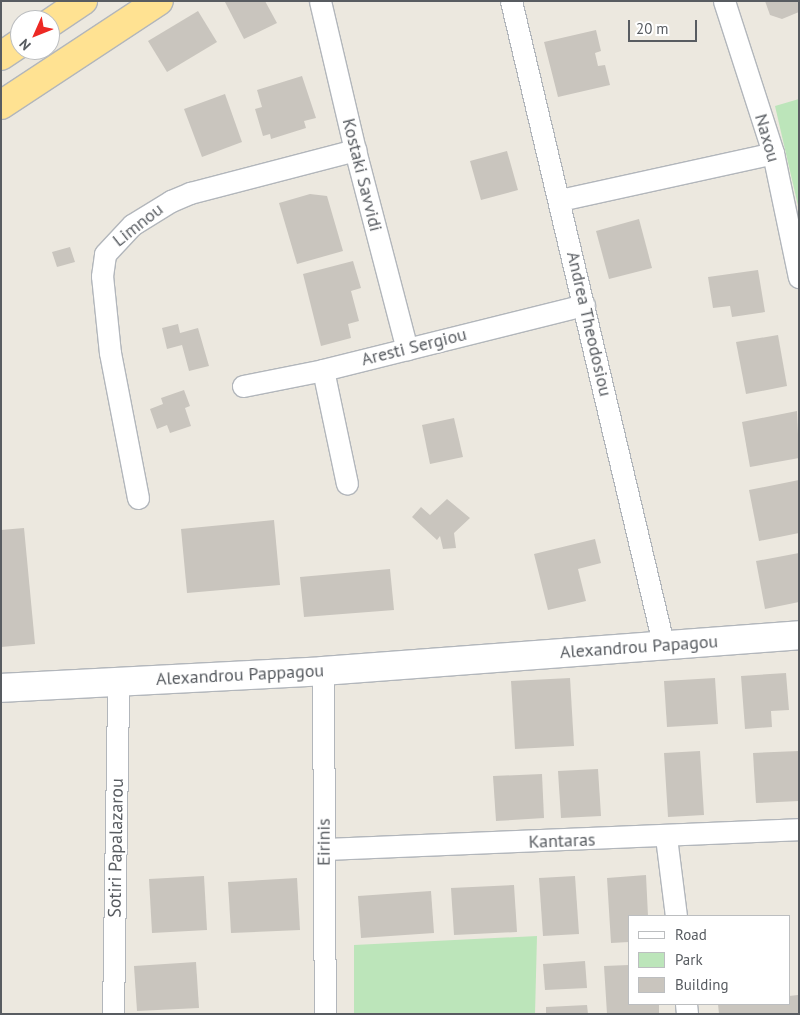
<!DOCTYPE html>
<html>
<head>
<meta charset="utf-8">
<style>
  body { margin:0 }
  #map { position:relative; width:800px; height:1015px; overflow:hidden; background:#ece8df; font-family:"PT Sans",sans-serif }
  div>[style] { position:absolute }
  [style*='--x'] { left:calc(var(--x)*1px); top:calc(var(--y)*1px); width:calc(var(--w)*1px); rotate:calc(var(--a)*1deg) }
  .green>* { inset:0; background:#bce5ba }
  .building>* { inset:0; background:#c9c5be }
  .roads { filter:drop-shadow(1px 0 #b2b6bb) drop-shadow(-1px 0 #b2b6bb) drop-shadow(0 1px #b2b6bb) drop-shadow(0 -1px #b2b6bb) }
  .minor>* { height:21px; margin:-10.5px; padding:0 10.5px; transform-origin:10.5px; border-radius:10.5px; background:#fff }
  .tertiary>* { height:28px; margin:-14px; padding:0 14px; transform-origin:14px; border-radius:14px; background:#fff }
  .trunk>* { height:28px; margin:-14px; padding:0 14px; transform-origin:14px; border-radius:14px; background:#ffe292 }
  span { translate:-50% -50%; white-space:nowrap; text-align:center; line-height:1.15; -webkit-text-stroke:4px #fff; paint-order:stroke }
  .street-label { font-size:18px; color:#585c61 }
  .frame { position:absolute; inset:0; border:2px solid #585c61; pointer-events:none }
  .legend { position:absolute; left:628px; top:915px; width:162px; height:90px; box-sizing:border-box; background:#fff; border:1px solid #bcbec0; margin:0; padding:6px 9px; list-style:none; font-size:15px; color:#585c61 }
  .legend li { display:flex; align-items:center; gap:10px; height:25px }
  .legend b { width:25px; border:1px solid #bcbec0 }
  .north { position:absolute; left:10px; top:10px; width:50px; height:50px; box-sizing:border-box; background:#fff; border:1px solid #bcbec0; border-radius:50%; rotate:226deg; font-size:14px; font-weight:700; line-height:20px; text-align:center; color:#585c61 }
  .north::after { content:''; display:block; margin:auto; width:18px; height:22px; background:#ed2924; clip-path:polygon(50% 0,100% 100%,50% 72%,0 100%) }
  .scale { position:absolute; left:628px; top:20px; width:69px; height:22px; box-sizing:border-box; border:2px solid #585c61; border-top:0; padding-left:6px; font-size:15px; line-height:18px; white-space:nowrap; color:#585c61; -webkit-text-stroke:4px #fff; paint-order:stroke }
</style>
</head>
<body>
<div id="map">
  <div class="green">
    <div style="clip-path:polygon(799px 99px,799px 210px,775px 106px)"></div>
    <div style="clip-path:polygon(537px 936px,535px 1014px,354px 1014px,354px 945px)"></div>
  </div>
  <div class="building">
    <div style="clip-path:polygon(265px 1px,277px 23px,244px 39px,225px 2px)"></div>
    <div style="clip-path:polygon(765px 1px,799px 1px,799px 12px,782px 19px,770px 15px)"></div>
    <div style="clip-path:polygon(198px 11px,217px 42px,167px 72px,148px 41px)"></div>
    <div style="clip-path:polygon(596px 30px,601px 51px,595px 53px,598px 66px,605px 65px,610px 85px,558px 97px,544px 42px)"></div>
    <div style="clip-path:polygon(302px 76px,316px 118px,304px 121px,306px 128px,271px 139px,270px 134px,263px 136px,255px 109px,262px 107px,257px 90px)"></div>
    <div style="clip-path:polygon(225px 94px,242px 142px,202px 157px,184px 109px)"></div>
    <div style="clip-path:polygon(507px 151px,518px 190px,481px 200px,470px 161px)"></div>
    <div style="clip-path:polygon(310px 194px,327px 196px,343px 251px,297px 264px,279px 203px)"></div>
    <div style="clip-path:polygon(639px 219px,652px 268px,609px 279px,596px 231px)"></div>
    <div style="clip-path:polygon(70px 247px,75px 262px,57px 267px,52px 252px)"></div>
    <div style="clip-path:polygon(353px 261px,361px 288px,351px 291px,359px 321px,348px 324px,351px 338px,321px 346px,303px 274px)"></div>
    <div style="clip-path:polygon(758px 270px,765px 312px,732px 317px,730px 306px,713px 308px,708px 277px)"></div>
    <div style="clip-path:polygon(178px 324px,180px 333px,198px 328px,209px 366px,189px 371px,182px 345px,167px 349px,162px 328px)"></div>
    <div style="clip-path:polygon(778px 335px,787px 386px,746px 394px,736px 342px)"></div>
    <div style="clip-path:polygon(184px 390px,190px 406px,185px 408px,191px 426px,170px 433px,167px 425px,157px 429px,150px 409px,163px 404px,161px 398px)"></div>
    <div style="clip-path:polygon(797px 411px,799px 458px,750px 467px,742px 422px)"></div>
    <div style="clip-path:polygon(454px 418px,463px 457px,430px 464px,422px 425px)"></div>
    <div style="clip-path:polygon(799px 480px,799px 533px,759px 541px,749px 490px)"></div>
    <div style="clip-path:polygon(447px 499px,470px 518px,454px 533px,456px 548px,443px 549px,440px 536px,437px 540px,412px 517px,421px 507px,430px 515px)"></div>
    <div style="clip-path:polygon(274px 520px,280px 585px,187px 593px,181px 529px)"></div>
    <div style="clip-path:polygon(24px 528px,35px 644px,1px 647px,1px 530px)"></div>
    <div style="clip-path:polygon(595px 539px,601px 563px,578px 569px,586px 601px,548px 610px,534px 554px)"></div>
    <div style="clip-path:polygon(799px 553px,799px 602px,765px 609px,756px 561px)"></div>
    <div style="clip-path:polygon(390px 569px,394px 610px,304px 617px,300px 577px)"></div>
    <div style="clip-path:polygon(786px 673px,789px 710px,771px 711px,772px 727px,745px 729px,741px 676px)"></div>
    <div style="clip-path:polygon(570px 678px,574px 746px,515px 749px,511px 681px)"></div>
    <div style="clip-path:polygon(715px 678px,718px 724px,667px 727px,664px 681px)"></div>
    <div style="clip-path:polygon(700px 751px,704px 815px,668px 817px,664px 753px)"></div>
    <div style="clip-path:polygon(799px 751px,799px 801px,756px 803px,753px 753px)"></div>
    <div style="clip-path:polygon(598px 769px,601px 816px,561px 818px,558px 771px)"></div>
    <div style="clip-path:polygon(542px 774px,544px 818px,496px 821px,493px 776px)"></div>
    <div style="clip-path:polygon(646px 875px,648px 916px,629px 916px,629px 942px,611px 943px,607px 878px)"></div>
    <div style="clip-path:polygon(204px 876px,207px 930px,152px 933px,149px 879px)"></div>
    <div style="clip-path:polygon(575px 876px,579px 934px,543px 936px,539px 878px)"></div>
    <div style="clip-path:polygon(297px 878px,300px 930px,231px 933px,228px 882px)"></div>
    <div style="clip-path:polygon(514px 885px,517px 932px,454px 935px,451px 888px)"></div>
    <div style="clip-path:polygon(431px 891px,434px 933px,361px 938px,358px 896px)"></div>
    <div style="clip-path:polygon(585px 961px,587px 988px,545px 990px,543px 964px)"></div>
    <div style="clip-path:polygon(196px 962px,199px 1008px,137px 1011px,134px 966px)"></div>
    <div style="clip-path:polygon(629px 965px,629px 1004px,659px 1004px,659px 1014px,607px 1014px,604px 966px)"></div>
    <div style="clip-path:polygon(798px 995px,799px 1014px,719px 1014px,718px 1004px,789px 1004px,789px 996px)"></div>
    <div style="clip-path:polygon(587px 1005px,588px 1014px,546px 1014px,546px 1007px)"></div>
  </div>
  <div class="roads">
    <div class="minor">
      <div style="--x:320;--y:1;--w:153;--a:76.8"></div>
      <div style="--x:355;--y:150;--w:206;--a:75.4"></div>
      <div style="--x:511;--y:1;--w:664;--a:76.68"></div>
      <div style="--x:724;--y:1;--w:160;--a:72.1"></div>
      <div style="--x:773;--y:153;--w:127;--a:78.2"></div>
      <div style="--x:560;--y:200;--w:218;--a:-12.4"></div>
      <div style="--x:323;--y:370;--w:116;--a:78.1"></div>
      <div style="--x:243;--y:386;--w:82;--a:-11.3"></div>
      <div style="--x:323;--y:370;--w:269;--a:-14"></div>
      <div style="--x:138;--y:498;--w:148;--a:-100.9"></div>
      <div style="--x:110;--y:353;--w:77;--a:-95.9"></div>
      <div style="--x:102;--y:276;--w:22;--a:-82"></div>
      <div style="--x:105;--y:254;--w:40;--a:-47"></div>
      <div style="--x:132;--y:225;--w:46;--a:-31.6"></div>
      <div style="--x:171;--y:201;--w:21;--a:-23"></div>
      <div style="--x:190;--y:193;--w:171;--a:-14.6"></div>
      <div style="--x:323;--y:671;--w:343;--a:89.7"></div>
      <div style="--x:666;--y:837;--w:80;--a:82.8"></div>
      <div style="--x:324;--y:849;--w:475;--a:-2.4"></div>
      <div style="--x:686;--y:1004;--w:10;--a:84"></div>
      <div style="--x:113;--y:1014;--w:332;--a:-89.1"></div>
    </div>
    <div class="tertiary">
      <div style="--x:1;--y:688;--w:322;--a:-3"></div>
      <div style="--x:323;--y:671;--w:477;--a:-4.3"></div>
    </div>
    <div class="trunk">
      <div style="--x:50;--y:23;--w:40;--a:-34"></div>
      <div style="--x:1;--y:56;--w:23;--a:-34"></div>
      <div style="--x:1;--y:105;--w:189;--a:-33.4"></div>
    </div>
  </div>
  <div class="street-label">
    <span style="left:767px;top:138px;rotate:74deg">Naxou</span>
    <span style="left:362px;top:175px;rotate:76deg">Kostaki Savvidi</span>
    <span style="left:138px;top:225px;rotate:-38deg">Limnou</span>
    <span style="left:589px;top:324px;rotate:77deg">Andrea Theodosiou</span>
    <span style="left:414px;top:347px;rotate:-14deg">Aresti Sergiou</span>
    <span style="left:639px;top:647px;rotate:-4deg">Alexandrou Papagou</span>
    <span style="left:240px;top:675px;rotate:-3deg">Alexandrou Pappagou</span>
    <span style="left:562px;top:841px;rotate:-2deg">Kantaras</span>
    <span style="left:324px;top:842px;rotate:-90deg">Eirinis</span>
    <span style="left:116px;top:848px;rotate:-89deg">Sotiri Papalazarou</span>
  </div>
  <div class="frame"></div>
  <ul class="legend">
  <li><b style="height:6px;background:#fff"></b>Road</li>
  <li><b style="height:14px;background:#bce5ba"></b>Park</li>
  <li><b style="height:14px;background:#c9c5be"></b>Building</li>
  </ul>
  <div class="north">N</div>
  <div class="scale">20 m</div>
</div>
</body>
</html>
